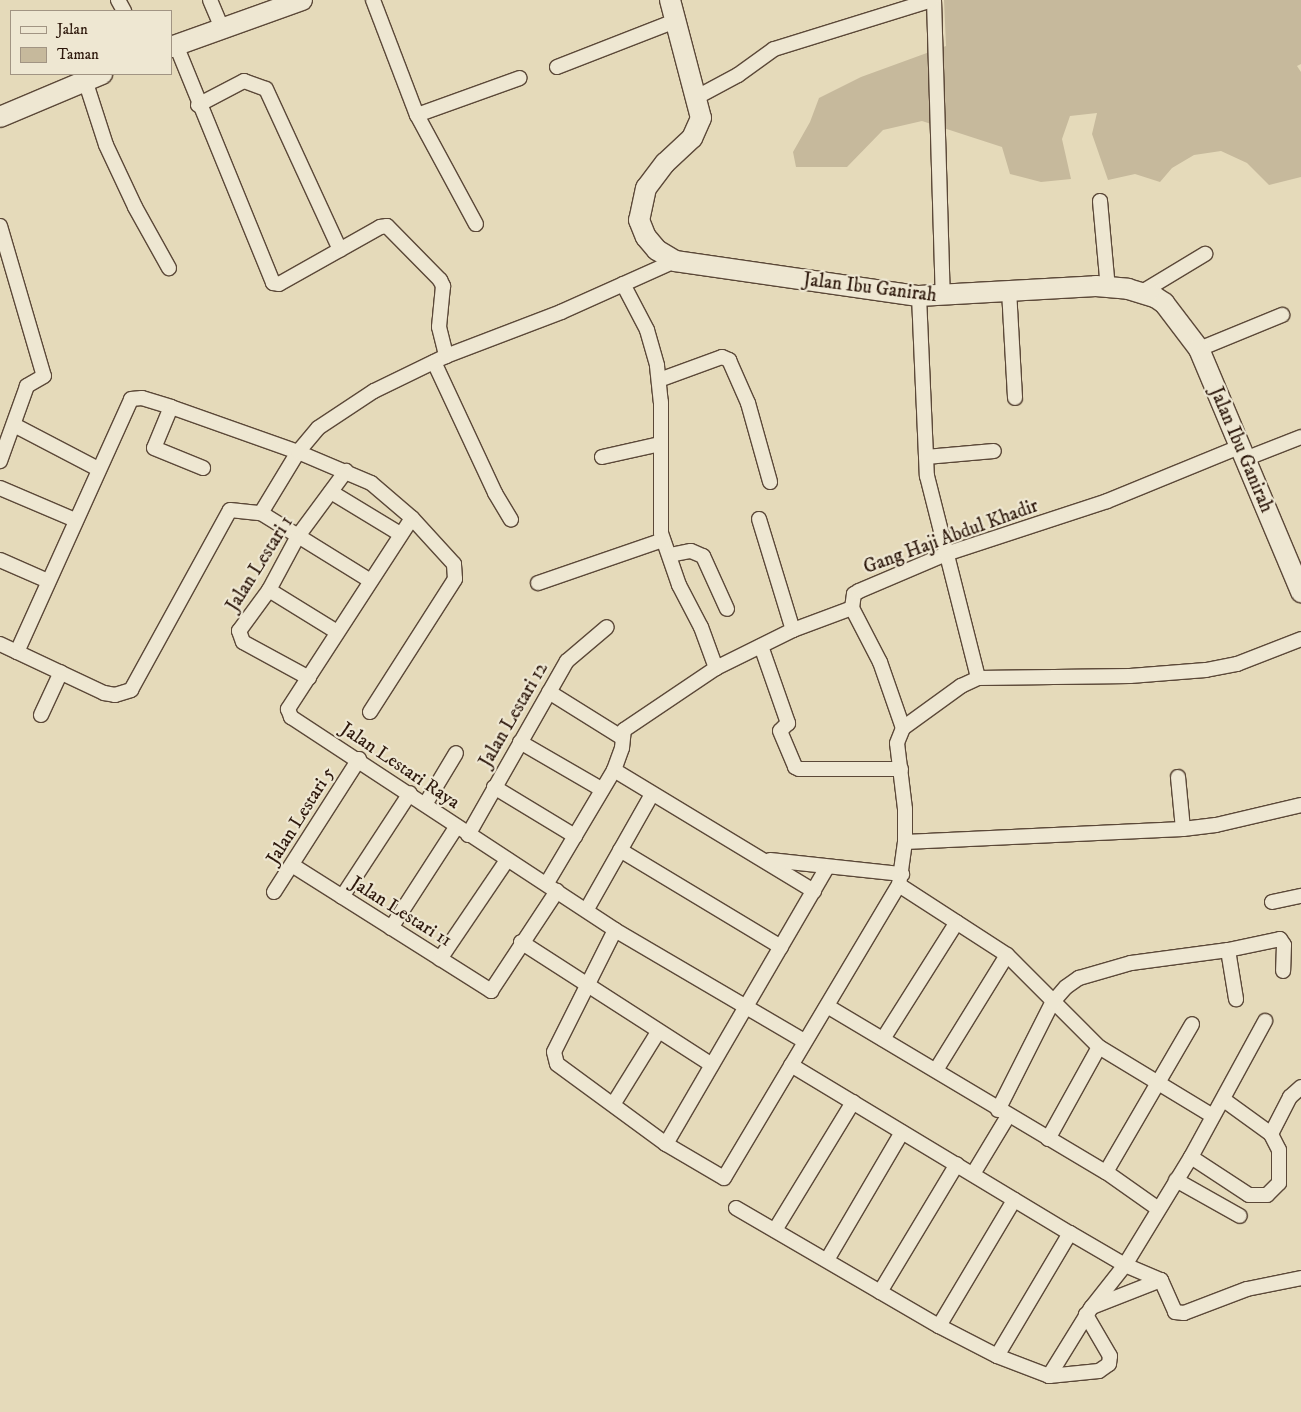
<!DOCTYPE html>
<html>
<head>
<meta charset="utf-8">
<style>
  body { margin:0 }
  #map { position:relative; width:1301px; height:1412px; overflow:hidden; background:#e5daba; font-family:"IM FELL DW Pica",serif }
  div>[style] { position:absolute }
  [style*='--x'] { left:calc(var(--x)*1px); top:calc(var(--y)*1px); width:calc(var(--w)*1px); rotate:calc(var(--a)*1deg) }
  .green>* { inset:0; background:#c6b99c }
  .roads { filter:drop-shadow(1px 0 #5b4838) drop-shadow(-1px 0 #5b4838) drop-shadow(0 1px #5b4838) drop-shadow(0 -1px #5b4838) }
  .street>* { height:14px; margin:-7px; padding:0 7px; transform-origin:7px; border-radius:7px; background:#eee7d2 }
  .secondary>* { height:20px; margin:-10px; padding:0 10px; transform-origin:10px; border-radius:10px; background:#eee7d2 }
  span { translate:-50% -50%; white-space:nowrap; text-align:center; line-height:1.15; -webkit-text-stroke:4.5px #eee7d2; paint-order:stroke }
  .street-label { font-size:19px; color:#2d180c }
  .legend { position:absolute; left:10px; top:10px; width:162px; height:65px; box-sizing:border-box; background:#eee7d2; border:1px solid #a19483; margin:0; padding:6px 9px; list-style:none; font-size:15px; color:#2d180c }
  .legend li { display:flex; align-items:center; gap:10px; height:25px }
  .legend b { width:25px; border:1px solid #a19483 }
</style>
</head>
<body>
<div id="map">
  <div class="green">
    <div style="clip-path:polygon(944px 0,1301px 0,1301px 64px,1297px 66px,1301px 72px,1301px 177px,1269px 185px,1247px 163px,1221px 151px,1194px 155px,1172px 168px,1160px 182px,1135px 174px,1108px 180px,1092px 134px,1097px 113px,1070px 116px,1062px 139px,1071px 179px,1041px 182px,1010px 174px,1002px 147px,922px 121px,883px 130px,847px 167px,796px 167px,793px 152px,810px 122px,819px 98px,861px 77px,946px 46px)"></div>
  </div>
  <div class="roads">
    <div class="street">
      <div style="--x:118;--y:0;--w:13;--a:61"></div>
      <div style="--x:210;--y:0;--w:30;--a:67"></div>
      <div style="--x:373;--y:0;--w:123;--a:69.1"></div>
      <div style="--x:417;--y:115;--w:124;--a:61.6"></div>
      <div style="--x:934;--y:0;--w:297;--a:88.3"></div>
      <div style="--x:176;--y:45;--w:257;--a:67.8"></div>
      <div style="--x:273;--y:283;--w:6;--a:9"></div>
      <div style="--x:279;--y:284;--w:116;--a:-29.4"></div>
      <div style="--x:380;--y:227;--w:7;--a:-8"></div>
      <div style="--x:387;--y:226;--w:76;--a:45.5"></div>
      <div style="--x:440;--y:280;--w:7;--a:63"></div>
      <div style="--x:443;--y:286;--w:41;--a:95.6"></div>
      <div style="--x:439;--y:327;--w:30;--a:76"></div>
      <div style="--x:557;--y:67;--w:127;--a:-21.3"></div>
      <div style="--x:85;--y:80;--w:68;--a:72.1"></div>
      <div style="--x:106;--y:145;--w:68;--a:64.9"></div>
      <div style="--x:135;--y:207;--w:70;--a:60.9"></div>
      <div style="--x:697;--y:97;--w:47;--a:-28.2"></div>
      <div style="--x:738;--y:75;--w:44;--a:-35.8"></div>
      <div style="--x:774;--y:49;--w:165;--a:-17.2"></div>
      <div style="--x:198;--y:105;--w:52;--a:-27.6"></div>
      <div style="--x:244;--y:81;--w:23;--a:20"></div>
      <div style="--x:266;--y:89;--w:177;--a:65.3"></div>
      <div style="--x:417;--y:115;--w:109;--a:-19.8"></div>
      <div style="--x:1100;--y:201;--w:88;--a:84.8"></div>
      <div style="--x:0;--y:226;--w:156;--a:73.7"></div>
      <div style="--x:44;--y:376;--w:20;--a:150"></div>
      <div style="--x:27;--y:386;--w:80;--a:109.8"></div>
      <div style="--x:623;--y:284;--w:52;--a:62.4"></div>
      <div style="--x:647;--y:330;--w:37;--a:74"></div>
      <div style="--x:657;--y:366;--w:36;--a:84"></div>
      <div style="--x:661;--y:402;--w:131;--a:90"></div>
      <div style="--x:661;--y:533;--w:55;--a:70.9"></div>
      <div style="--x:679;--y:585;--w:47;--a:62.4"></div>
      <div style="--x:701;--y:627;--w:44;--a:69.9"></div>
      <div style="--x:1009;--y:290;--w:108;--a:86.8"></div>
      <div style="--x:1142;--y:292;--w:74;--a:-31.1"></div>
      <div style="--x:919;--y:296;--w:180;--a:87.5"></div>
      <div style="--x:927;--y:476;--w:208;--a:75.8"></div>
      <div style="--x:1199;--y:349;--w:90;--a:-22.3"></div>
      <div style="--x:434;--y:362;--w:145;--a:65"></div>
      <div style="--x:495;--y:493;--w:31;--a:59"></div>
      <div style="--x:659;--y:380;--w:67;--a:-20.1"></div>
      <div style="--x:722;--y:357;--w:8;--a:23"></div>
      <div style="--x:729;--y:360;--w:47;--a:66.2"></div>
      <div style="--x:748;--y:403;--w:82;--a:74.4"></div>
      <div style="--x:171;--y:407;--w:44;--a:112.5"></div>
      <div style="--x:154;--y:448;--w:53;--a:22.2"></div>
      <div style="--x:14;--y:425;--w:95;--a:27.6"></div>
      <div style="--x:602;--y:457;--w:59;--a:-12.6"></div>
      <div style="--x:926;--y:457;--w:68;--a:-5"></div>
      <div style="--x:1245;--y:459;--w:60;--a:-21.4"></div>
      <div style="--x:0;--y:488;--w:82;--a:23.1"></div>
      <div style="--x:331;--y:492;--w:81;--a:31.3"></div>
      <div style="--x:412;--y:518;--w:228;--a:123"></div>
      <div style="--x:288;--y:709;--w:9;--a:69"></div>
      <div style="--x:291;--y:717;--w:388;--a:33.3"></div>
      <div style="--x:615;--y:930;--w:219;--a:30.4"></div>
      <div style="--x:759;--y:519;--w:116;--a:73"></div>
      <div style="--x:670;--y:555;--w:21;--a:-11"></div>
      <div style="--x:691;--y:551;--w:13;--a:23"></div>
      <div style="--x:703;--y:556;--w:58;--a:65.6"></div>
      <div style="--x:0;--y:560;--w:52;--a:23.6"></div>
      <div style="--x:538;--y:583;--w:132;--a:-19"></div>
      <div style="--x:269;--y:590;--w:80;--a:31.7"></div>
      <div style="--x:852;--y:608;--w:61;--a:62.6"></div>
      <div style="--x:880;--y:662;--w:70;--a:70.8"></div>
      <div style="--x:0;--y:644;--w:115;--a:25.2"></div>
      <div style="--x:104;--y:693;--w:11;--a:10"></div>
      <div style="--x:115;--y:695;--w:17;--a:-17"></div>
      <div style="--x:131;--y:690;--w:205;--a:-61.2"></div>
      <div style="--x:230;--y:510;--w:31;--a:6"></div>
      <div style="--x:261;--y:513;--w:127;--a:31.8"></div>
      <div style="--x:761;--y:646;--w:82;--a:70.7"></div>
      <div style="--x:788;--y:723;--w:11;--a:135"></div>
      <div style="--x:780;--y:731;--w:39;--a:67"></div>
      <div style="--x:795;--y:767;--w:4;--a:27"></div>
      <div style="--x:799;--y:769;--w:102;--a:0"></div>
      <div style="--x:17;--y:652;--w:277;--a:-65.7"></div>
      <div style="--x:131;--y:399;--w:11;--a:-5"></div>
      <div style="--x:142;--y:398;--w:30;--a:17"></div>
      <div style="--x:171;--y:407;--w:135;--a:19.5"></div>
      <div style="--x:298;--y:452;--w:71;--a:121.2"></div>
      <div style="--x:309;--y:678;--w:75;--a:-151.4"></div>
      <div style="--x:243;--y:642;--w:12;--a:-110"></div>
      <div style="--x:239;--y:631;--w:51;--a:-53.8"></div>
      <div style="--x:269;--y:590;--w:61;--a:-61.8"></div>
      <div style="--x:298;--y:536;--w:81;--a:-53.6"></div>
      <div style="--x:549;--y:692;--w:85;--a:32"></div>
      <div style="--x:370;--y:712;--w:158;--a:-57.4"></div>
      <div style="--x:455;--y:579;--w:15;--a:-94"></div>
      <div style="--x:454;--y:564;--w:62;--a:-132.4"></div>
      <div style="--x:412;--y:518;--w:54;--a:-139.5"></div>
      <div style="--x:371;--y:483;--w:79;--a:-157"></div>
      <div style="--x:298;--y:452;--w:31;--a:-50"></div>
      <div style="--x:318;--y:428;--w:67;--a:-33.5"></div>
      <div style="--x:374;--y:391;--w:80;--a:-25.9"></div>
      <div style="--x:446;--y:356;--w:123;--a:-20.9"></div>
      <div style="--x:561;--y:312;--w:125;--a:-24.1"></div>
      <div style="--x:41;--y:715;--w:47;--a:-65.1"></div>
      <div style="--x:520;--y:742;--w:94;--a:30.1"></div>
      <div style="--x:614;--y:770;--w:234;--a:31.2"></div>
      <div style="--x:1178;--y:777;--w:52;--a:84.5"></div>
      <div style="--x:494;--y:787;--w:95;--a:31.2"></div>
      <div style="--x:426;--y:803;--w:58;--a:-59"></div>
      <div style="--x:468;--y:835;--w:200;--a:-60.4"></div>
      <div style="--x:567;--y:661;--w:52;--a:-40.4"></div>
      <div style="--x:905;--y:842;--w:278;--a:-2.7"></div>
      <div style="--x:1183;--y:829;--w:33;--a:-7"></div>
      <div style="--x:1216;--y:825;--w:87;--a:-13.2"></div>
      <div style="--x:620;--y:850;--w:188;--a:31.1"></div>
      <div style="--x:770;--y:860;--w:133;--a:6.1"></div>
      <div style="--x:292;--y:865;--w:236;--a:32.3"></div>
      <div style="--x:491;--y:991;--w:120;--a:-56.6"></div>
      <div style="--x:547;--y:883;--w:131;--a:-59.3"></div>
      <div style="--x:614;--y:770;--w:23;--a:-70"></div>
      <div style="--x:622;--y:748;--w:18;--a:-84"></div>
      <div style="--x:624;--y:730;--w:111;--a:-34"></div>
      <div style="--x:716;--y:668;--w:86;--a:-26.3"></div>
      <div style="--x:793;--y:630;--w:63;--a:-20.4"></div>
      <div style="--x:852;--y:608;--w:14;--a:-82"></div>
      <div style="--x:854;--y:594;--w:6;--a:-31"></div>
      <div style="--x:859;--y:591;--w:95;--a:-23"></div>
      <div style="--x:946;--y:554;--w:169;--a:-18.2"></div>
      <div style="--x:1107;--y:501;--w:143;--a:-22.2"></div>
      <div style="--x:899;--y:885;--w:129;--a:32.9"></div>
      <div style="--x:1007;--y:955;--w:130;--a:45"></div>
      <div style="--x:1099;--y:1047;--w:133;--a:31.2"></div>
      <div style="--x:274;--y:892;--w:158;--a:-57.4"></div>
      <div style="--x:342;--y:897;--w:124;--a:-56.8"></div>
      <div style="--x:1272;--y:902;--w:30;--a:-12"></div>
      <div style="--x:587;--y:909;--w:132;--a:-60.5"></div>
      <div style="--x:391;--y:928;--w:121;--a:-57.1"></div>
      <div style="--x:615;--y:930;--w:136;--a:116.6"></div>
      <div style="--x:554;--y:1052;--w:12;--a:76"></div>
      <div style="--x:557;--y:1064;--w:135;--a:36.3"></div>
      <div style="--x:666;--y:1144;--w:67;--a:30.4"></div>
      <div style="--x:724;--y:1178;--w:341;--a:-59.2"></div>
      <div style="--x:899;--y:885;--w:43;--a:-82.1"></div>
      <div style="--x:905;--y:842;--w:33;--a:-90"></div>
      <div style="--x:905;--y:809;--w:66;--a:-96.9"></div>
      <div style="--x:897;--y:743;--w:16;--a:-68"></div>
      <div style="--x:903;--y:728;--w:72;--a:-35.9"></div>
      <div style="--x:961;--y:686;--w:19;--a:-25"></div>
      <div style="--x:978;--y:678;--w:152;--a:-0.8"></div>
      <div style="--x:1130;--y:676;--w:76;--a:-4.5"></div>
      <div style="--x:1206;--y:670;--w:32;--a:-11"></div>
      <div style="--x:1237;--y:664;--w:69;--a:-21.3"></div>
      <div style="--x:521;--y:942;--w:227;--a:32.8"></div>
      <div style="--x:1228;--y:950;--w:50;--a:80.7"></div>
      <div style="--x:440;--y:959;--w:120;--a:-55.9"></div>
      <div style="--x:827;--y:1006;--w:325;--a:30.8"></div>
      <div style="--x:1106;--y:1172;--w:62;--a:35.2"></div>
      <div style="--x:883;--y:1039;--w:138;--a:-57.7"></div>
      <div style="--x:791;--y:1065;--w:326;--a:31.1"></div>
      <div style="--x:1070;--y:1233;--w:64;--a:30.2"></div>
      <div style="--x:1125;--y:1265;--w:39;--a:23"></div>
      <div style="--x:1161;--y:1280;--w:35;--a:66"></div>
      <div style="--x:1175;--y:1312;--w:9;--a:6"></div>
      <div style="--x:1184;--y:1313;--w:67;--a:-20.9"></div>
      <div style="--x:1247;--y:1289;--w:55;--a:-11.5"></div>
      <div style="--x:936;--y:1070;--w:135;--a:-58.3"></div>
      <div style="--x:614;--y:1103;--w:84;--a:-58.2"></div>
      <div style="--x:998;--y:1110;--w:120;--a:-63.2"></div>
      <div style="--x:1052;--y:1003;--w:21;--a:-49"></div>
      <div style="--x:1066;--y:987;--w:16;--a:-35"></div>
      <div style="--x:1079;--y:978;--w:54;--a:-16.1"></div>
      <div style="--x:1131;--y:963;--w:98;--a:-7.6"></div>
      <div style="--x:1228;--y:950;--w:53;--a:-11.9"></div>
      <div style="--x:1280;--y:939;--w:7;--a:56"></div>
      <div style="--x:1284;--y:945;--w:26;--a:92"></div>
      <div style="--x:1271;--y:1134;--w:42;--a:-62.8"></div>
      <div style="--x:1290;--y:1097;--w:15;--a:-42"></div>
      <div style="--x:1048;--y:1139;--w:105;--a:-61"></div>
      <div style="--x:666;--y:1144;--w:320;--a:-59.8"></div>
      <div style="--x:1191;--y:1157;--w:69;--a:33.2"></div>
      <div style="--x:1249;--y:1195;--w:18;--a:0"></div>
      <div style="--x:1267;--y:1195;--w:17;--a:-45"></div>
      <div style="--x:1279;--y:1183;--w:33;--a:-90"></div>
      <div style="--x:1279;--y:1150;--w:18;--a:-117"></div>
      <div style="--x:1271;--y:1134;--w:58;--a:-144.1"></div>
      <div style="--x:1106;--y:1172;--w:171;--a:-59.8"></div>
      <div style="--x:973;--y:1174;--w:68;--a:-58.9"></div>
      <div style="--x:1176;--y:1180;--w:73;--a:29.4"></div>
      <div style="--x:736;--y:1208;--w:235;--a:30.2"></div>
      <div style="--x:939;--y:1326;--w:65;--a:27.3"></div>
      <div style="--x:997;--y:1356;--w:56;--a:21"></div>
      <div style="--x:1049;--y:1376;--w:50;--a:-5.7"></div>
      <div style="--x:1099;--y:1371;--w:12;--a:-35"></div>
      <div style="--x:1109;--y:1364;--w:8;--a:-83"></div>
      <div style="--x:1110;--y:1356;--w:48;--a:-120.3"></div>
      <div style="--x:775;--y:1230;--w:150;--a:-58.6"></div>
      <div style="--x:827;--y:1260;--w:148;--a:-59.6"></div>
      <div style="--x:880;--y:1292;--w:149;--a:-59"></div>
      <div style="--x:1092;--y:1307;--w:74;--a:-21.4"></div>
      <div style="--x:939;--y:1326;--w:147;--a:-59.2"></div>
      <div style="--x:997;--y:1356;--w:143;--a:-59.3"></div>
      <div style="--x:1049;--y:1376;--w:80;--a:-58.3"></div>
      <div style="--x:1091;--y:1308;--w:55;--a:-51.7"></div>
      <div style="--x:1125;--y:1265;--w:127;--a:-58.6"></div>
      <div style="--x:1191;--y:1157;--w:155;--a:-61.4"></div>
    </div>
    <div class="secondary">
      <div style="--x:670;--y:0;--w:122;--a:75.3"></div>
      <div style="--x:701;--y:118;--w:22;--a:114"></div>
      <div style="--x:692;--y:138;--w:37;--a:137"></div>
      <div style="--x:665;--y:163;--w:31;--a:127"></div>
      <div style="--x:646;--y:188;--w:33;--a:102"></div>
      <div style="--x:639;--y:220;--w:18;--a:68"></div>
      <div style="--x:646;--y:237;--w:17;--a:50"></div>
      <div style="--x:657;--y:250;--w:21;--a:31"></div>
      <div style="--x:675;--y:261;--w:246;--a:8.2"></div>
      <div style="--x:919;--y:296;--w:177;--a:-3.2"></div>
      <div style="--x:1096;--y:286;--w:32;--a:5"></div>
      <div style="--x:1128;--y:289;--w:28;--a:17"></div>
      <div style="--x:1155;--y:297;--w:11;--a:34"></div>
      <div style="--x:1164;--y:303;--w:58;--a:52.7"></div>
      <div style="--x:1199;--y:349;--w:264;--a:67.2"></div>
      <div style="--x:171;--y:47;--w:139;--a:-19.7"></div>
      <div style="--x:0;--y:117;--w:111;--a:-22.9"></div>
    </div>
  </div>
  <div class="street-label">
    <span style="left:870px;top:288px;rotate:7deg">Jalan Ibu Ganirah</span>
    <span style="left:1241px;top:450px;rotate:67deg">Jalan Ibu Ganirah</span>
    <span style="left:951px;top:537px;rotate:-20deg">Gang Haji Abdul Khadir</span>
    <span style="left:260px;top:564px;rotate:-58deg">Jalan Lestari 1</span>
    <span style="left:514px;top:715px;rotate:-60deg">Jalan Lestari 12</span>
    <span style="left:400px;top:766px;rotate:34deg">Jalan Lestari Raya</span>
    <span style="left:301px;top:816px;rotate:-58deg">Jalan Lestari 5</span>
    <span style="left:401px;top:912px;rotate:32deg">Jalan Lestari 11</span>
  </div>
  <ul class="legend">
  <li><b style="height:6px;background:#eee7d2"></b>Jalan</li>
  <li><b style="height:14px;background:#c6b99c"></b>Taman</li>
  </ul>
</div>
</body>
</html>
